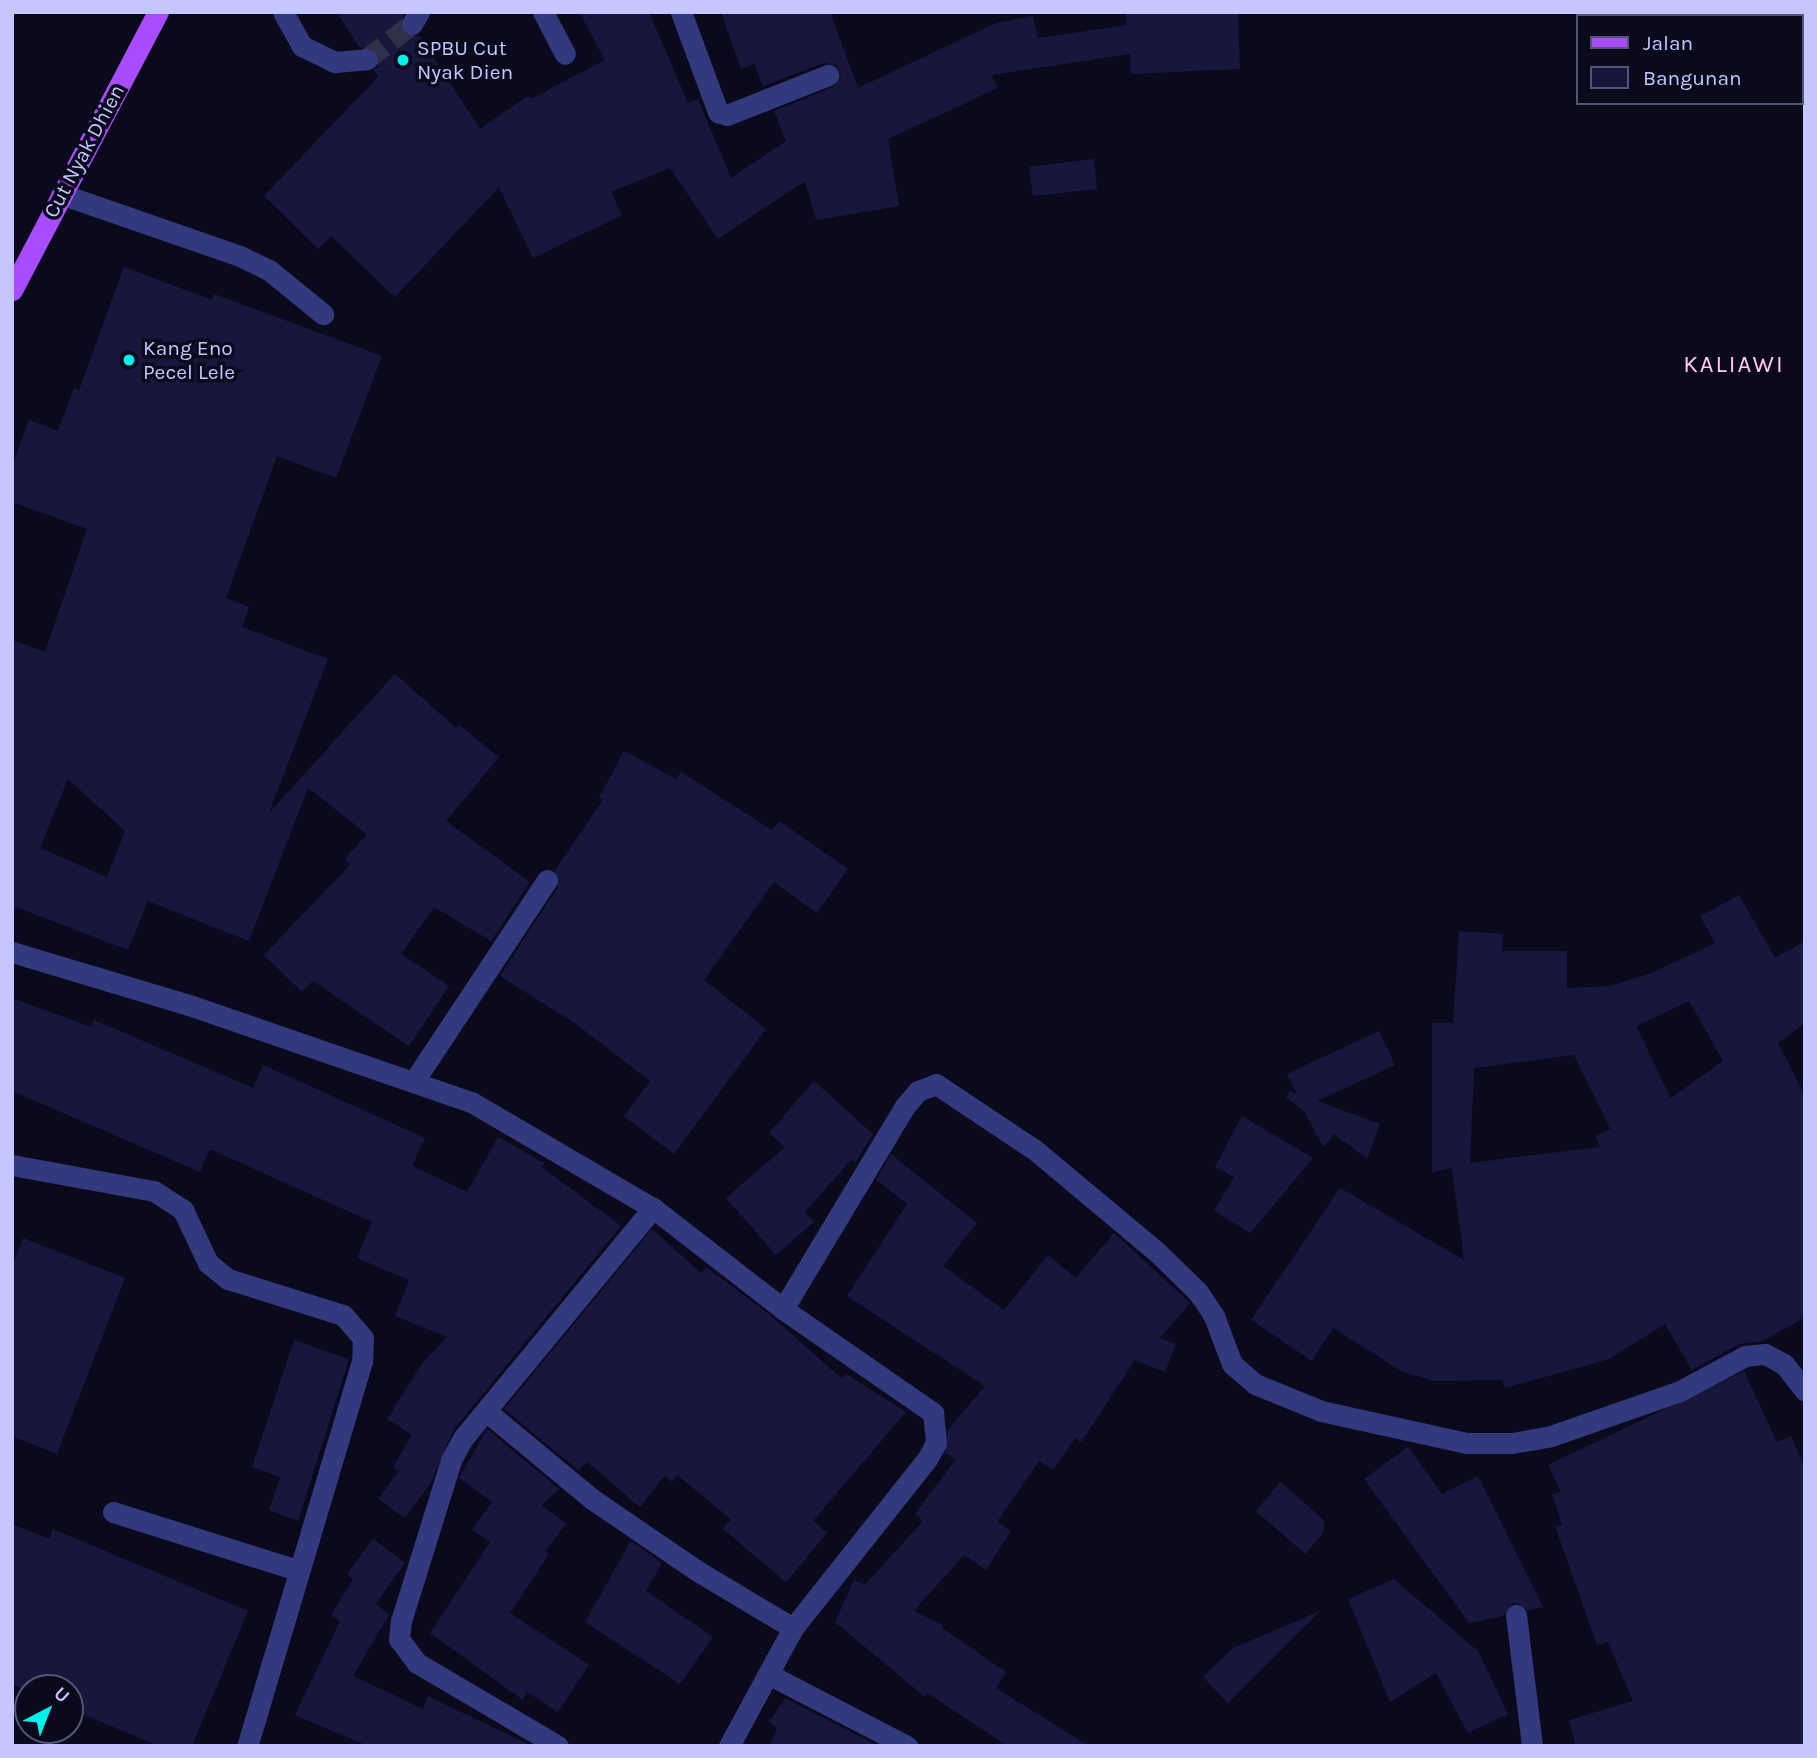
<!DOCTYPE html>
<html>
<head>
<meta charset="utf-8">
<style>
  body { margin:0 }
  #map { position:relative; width:1817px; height:1758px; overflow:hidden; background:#0b0a1c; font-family:Karla,sans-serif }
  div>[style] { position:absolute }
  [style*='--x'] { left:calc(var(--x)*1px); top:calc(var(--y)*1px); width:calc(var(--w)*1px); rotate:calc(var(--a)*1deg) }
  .building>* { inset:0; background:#19163e }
  .minor-tunnel>* { height:21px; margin-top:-10.5px; transform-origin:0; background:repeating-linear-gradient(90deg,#303049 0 21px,transparent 0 31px) }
  .minor>* { height:21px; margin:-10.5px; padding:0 10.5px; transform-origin:10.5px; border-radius:10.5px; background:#33397d }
  .major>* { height:21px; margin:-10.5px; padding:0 10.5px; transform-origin:10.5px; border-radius:10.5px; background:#a74cff }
  .dots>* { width:19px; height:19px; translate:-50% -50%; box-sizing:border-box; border:4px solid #0b0a1c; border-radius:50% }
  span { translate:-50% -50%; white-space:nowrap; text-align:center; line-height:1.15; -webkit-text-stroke:7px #0b0a1c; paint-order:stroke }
  .poi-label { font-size:21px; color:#c5c6ff }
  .left { translate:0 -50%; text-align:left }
  .street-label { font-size:21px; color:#c5c6ff }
  .quarter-label { font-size:24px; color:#ffc7f1; letter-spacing:2px }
  .frame { position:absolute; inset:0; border:14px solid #c5c6ff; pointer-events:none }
  .legend { position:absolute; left:1576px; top:14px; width:228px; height:91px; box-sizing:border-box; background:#0b0a1c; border:2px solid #557; margin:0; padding:9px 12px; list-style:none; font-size:21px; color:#c5c6ff }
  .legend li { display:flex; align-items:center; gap:14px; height:35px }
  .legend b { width:35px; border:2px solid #557 }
  .north { position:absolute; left:14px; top:1674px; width:70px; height:70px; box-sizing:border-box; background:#0b0a1c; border:2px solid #557; border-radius:50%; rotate:42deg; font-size:19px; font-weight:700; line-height:28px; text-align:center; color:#c5c6ff }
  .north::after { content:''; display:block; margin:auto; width:24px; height:32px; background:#00f0ec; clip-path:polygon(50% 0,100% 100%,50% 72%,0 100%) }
</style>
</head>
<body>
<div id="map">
  <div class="building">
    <div style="clip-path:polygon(337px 12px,404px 12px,401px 31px,411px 37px,419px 35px,480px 129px,529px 95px,531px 99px,605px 60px,579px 12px,649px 12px,688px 103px,698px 99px,731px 178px,786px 141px,774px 111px,833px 87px,841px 76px,837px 65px,824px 63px,763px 86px,754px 64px,741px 69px,721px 12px,830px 12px,858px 88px,996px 23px,1033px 16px,1038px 38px,1127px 25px,1126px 12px,1238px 12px,1240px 69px,1131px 74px,1130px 54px,991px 75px,998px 88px,888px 139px,899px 206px,816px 220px,805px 181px,718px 239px,670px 168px,611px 192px,622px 215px,533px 258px,499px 187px,395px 297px,331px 236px,318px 249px,264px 196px,378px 77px,374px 70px,379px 64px,378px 52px,359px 47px)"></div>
    <div style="clip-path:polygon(1094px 159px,1097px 189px,1033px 196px,1029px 167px)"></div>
    <div style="clip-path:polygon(evenodd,124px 267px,212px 300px,214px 294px,382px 356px,336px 478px,277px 456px,226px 598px,249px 607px,242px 627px,328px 659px,269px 813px,395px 674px,456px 728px,459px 725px,499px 757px,446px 821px,530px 882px,491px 941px,434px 907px,401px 954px,449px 986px,409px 1046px,313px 981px,302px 992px,264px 955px,351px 864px,345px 859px,367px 834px,308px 788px,249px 941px,148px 901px,128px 950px,16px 907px,12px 914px,12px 640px,45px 652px,87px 529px,12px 502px,12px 466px,29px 420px,58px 431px,74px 388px,79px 390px,124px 267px,68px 779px,125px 831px,107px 877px,40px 848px,68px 779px)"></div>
    <div style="clip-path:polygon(624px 751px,676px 779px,681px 772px,772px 830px,779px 821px,848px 869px,817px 913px,774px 882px,704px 980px,766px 1029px,674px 1154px,624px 1116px,650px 1081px,576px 1024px,500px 976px,558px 887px,555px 870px,603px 800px,599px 798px)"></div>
    <div style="clip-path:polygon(evenodd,1739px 895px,1775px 958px,1805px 941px,1805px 1023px,1778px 1043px,1805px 1096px,1805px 1317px,1763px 1341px,1739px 1344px,1692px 1370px,1665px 1324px,1609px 1359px,1505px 1388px,1502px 1380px,1434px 1381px,1403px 1372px,1333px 1328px,1312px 1361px,1251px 1320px,1340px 1188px,1464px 1260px,1452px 1168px,1432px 1172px,1432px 1023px,1453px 1023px,1459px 931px,1503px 934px,1502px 951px,1567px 951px,1567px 988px,1610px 986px,1652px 973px,1715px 943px,1700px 916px,1739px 895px,1689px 1001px,1723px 1061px,1671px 1098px,1636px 1026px,1689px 1001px,1739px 895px,1574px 1055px,1610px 1129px,1595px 1136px,1600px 1147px,1470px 1163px,1474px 1068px,1574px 1055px)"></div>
    <div style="clip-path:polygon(12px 998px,91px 1027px,94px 1020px,253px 1088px,263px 1065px,425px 1138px,412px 1166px,467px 1192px,498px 1137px,544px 1163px,542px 1167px,621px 1226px,454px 1429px,430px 1484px,405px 1518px,378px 1499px,399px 1471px,393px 1467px,412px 1435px,387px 1419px,421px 1365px,447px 1337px,395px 1316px,409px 1280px,357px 1258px,372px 1222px,210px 1149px,200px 1172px,12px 1091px)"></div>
    <div style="clip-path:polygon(1379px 1031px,1395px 1065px,1317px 1101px,1380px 1124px,1367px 1159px,1334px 1134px,1323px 1147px,1305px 1112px,1286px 1097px,1290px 1091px,1297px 1094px,1287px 1074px)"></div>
    <div style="clip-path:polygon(814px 1081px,873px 1134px,855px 1163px,851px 1160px,805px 1212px,814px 1222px,776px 1255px,726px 1198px,785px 1147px,769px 1133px)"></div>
    <div style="clip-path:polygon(1242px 1116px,1313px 1158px,1250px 1233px,1214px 1211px,1234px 1177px,1215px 1167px)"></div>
    <div style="clip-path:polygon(891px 1154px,977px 1223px,943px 1266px,1004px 1310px,1048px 1255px,1076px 1278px,1114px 1233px,1190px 1303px,1160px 1338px,1176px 1344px,1165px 1372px,1135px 1360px,1081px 1442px,1075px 1438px,1053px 1470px,1039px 1461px,997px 1522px,1011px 1531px,986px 1570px,964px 1555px,914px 1611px,943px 1625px,942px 1628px,1006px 1672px,996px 1688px,1089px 1746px,1008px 1746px,927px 1693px,925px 1697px,835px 1622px,854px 1580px,865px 1585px,923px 1521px,915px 1514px,955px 1460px,945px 1453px,948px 1430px,985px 1386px,847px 1296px,907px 1204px,876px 1180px)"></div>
    <div style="clip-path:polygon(652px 1229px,701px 1273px,706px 1267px,770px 1315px,842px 1379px,846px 1374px,906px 1412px,813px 1521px,827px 1533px,786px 1582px,723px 1529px,731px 1519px,677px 1475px,672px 1482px,664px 1476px,640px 1507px,587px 1462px,578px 1470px,504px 1409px)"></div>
    <div style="clip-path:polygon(23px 1238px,125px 1278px,57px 1454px,12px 1436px,12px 1266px)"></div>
    <div style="clip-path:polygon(294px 1340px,349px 1359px,298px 1521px,269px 1510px,280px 1477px,252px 1467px)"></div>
    <div style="clip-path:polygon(1744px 1371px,1777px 1442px,1791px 1436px,1805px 1468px,1805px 1746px,1576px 1746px,1569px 1720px,1633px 1701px,1608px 1642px,1597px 1645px,1555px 1526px,1562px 1525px,1552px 1494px,1561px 1492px,1548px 1465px)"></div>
    <div style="clip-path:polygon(487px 1429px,559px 1489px,542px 1505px,566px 1524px,545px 1551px,549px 1554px,510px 1613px,589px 1665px,558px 1712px,527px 1692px,523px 1700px,430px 1633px,490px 1542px,472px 1530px,492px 1502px,459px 1478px)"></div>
    <div style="clip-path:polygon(1408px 1447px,1442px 1494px,1478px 1476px,1543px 1607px,1528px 1610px,1514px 1602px,1503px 1616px,1469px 1623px,1364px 1479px)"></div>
    <div style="clip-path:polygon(1280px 1482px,1324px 1520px,1324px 1532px,1305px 1554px,1256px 1511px)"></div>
    <div style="clip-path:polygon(12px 1524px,49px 1539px,53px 1529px,248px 1611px,192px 1746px,159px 1746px,70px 1709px,70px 1688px,28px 1691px,12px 1684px)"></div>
    <div style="clip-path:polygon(373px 1539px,405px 1563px,376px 1603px,389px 1615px,353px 1676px,423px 1709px,428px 1696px,532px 1746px,368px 1746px,295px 1715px,340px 1621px,331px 1615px,353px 1579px,347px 1574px)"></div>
    <div style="clip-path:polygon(631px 1541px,662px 1563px,646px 1591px,713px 1637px,680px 1684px,585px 1622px)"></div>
    <div style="clip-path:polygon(1394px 1579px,1478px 1651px,1508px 1714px,1468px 1733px,1436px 1673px,1390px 1702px,1348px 1599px)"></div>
    <div style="clip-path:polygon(1320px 1611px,1228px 1703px,1203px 1677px,1233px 1648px)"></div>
    <div style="clip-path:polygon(785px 1698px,878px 1746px,769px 1746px,777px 1728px,769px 1722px)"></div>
  </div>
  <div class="minor-tunnel">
    <div style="--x:367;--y:59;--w:57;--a:-37.9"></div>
  </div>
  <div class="minor">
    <div style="--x:283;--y:12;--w:39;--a:61"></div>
    <div style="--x:302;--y:46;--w:37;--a:26"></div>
    <div style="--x:335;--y:62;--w:32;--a:-5"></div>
    <div style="--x:543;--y:12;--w:47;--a:62.4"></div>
    <div style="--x:681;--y:12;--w:107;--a:69.7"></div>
    <div style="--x:718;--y:112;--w:9;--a:18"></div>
    <div style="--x:727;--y:115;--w:109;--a:-21.6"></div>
    <div style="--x:412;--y:24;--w:14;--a:-60"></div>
    <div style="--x:61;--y:194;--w:189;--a:19.1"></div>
    <div style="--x:240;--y:256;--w:32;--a:26"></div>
    <div style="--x:269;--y:270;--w:70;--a:39.2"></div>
    <div style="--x:12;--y:952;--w:185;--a:16.7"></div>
    <div style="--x:189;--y:1005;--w:300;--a:19"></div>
    <div style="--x:473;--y:1103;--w:208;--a:30.3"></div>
    <div style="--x:653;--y:1208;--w:165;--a:37.8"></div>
    <div style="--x:783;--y:1309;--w:183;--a:34.7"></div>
    <div style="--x:933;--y:1413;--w:30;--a:84"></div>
    <div style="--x:936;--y:1443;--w:18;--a:119"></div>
    <div style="--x:927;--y:1459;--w:216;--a:128.4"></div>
    <div style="--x:793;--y:1628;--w:134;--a:118.5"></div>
    <div style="--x:414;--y:1081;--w:241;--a:-56.5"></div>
    <div style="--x:12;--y:1165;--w:144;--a:10.4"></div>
    <div style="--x:154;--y:1191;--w:35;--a:33"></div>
    <div style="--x:183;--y:1210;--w:59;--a:64.7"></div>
    <div style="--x:208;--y:1263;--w:26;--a:39"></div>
    <div style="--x:228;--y:1279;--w:121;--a:17.4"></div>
    <div style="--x:343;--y:1315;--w:30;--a:49"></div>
    <div style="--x:363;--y:1338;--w:23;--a:92"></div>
    <div style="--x:362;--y:1361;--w:402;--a:106.6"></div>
    <div style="--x:783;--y:1309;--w:237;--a:-59"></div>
    <div style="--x:905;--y:1106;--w:20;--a:-49"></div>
    <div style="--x:918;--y:1091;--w:19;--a:-21"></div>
    <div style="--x:936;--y:1084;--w:119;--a:33.7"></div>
    <div style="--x:1035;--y:1150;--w:160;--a:39.9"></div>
    <div style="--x:1158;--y:1253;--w:56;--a:44.3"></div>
    <div style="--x:1198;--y:1292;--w:29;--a:56"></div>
    <div style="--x:1214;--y:1316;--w:51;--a:69.4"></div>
    <div style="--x:1232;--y:1364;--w:30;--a:41"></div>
    <div style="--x:1255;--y:1384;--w:71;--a:22.2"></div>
    <div style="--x:1321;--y:1411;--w:149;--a:12.4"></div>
    <div style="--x:1467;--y:1443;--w:45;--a:0"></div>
    <div style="--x:1512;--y:1443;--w:40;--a:-10"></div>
    <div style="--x:1551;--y:1436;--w:137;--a:-19.2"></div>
    <div style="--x:1680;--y:1391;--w:74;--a:-28.3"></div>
    <div style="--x:1745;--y:1356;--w:20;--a:-6"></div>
    <div style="--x:1765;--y:1354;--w:21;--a:28"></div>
    <div style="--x:1784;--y:1364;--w:34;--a:52"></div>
    <div style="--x:486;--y:1411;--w:138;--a:39.7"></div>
    <div style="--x:592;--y:1499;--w:126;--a:34.3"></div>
    <div style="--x:696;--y:1570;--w:113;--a:30.9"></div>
    <div style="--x:113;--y:1512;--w:193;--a:17.5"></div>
    <div style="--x:1516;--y:1615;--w:132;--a:83"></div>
    <div style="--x:768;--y:1674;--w:157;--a:27.4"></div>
    <div style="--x:558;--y:1746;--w:164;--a:-149.5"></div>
    <div style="--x:417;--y:1663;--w:30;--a:-127"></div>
    <div style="--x:399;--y:1639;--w:18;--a:-84"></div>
    <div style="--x:401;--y:1621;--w:169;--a:-72.7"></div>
    <div style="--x:451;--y:1460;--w:26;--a:-61"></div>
    <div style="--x:464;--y:1437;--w:297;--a:-50.5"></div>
  </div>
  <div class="major">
    <div style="--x:12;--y:290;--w:314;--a:-62.3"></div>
  </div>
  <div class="dots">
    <div style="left:403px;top:60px;background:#00f0ec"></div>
    <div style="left:129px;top:360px;background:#00f0ec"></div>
  </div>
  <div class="poi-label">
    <span class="left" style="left:417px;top:60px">SPBU Cut<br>Nyak Dien</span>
    <span class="left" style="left:143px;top:360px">Kang Eno<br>Pecel Lele</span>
  </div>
  <div class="street-label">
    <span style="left:84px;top:151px;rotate:-62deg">Cut Nyak Dhien</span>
  </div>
  <div class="quarter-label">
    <span style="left:1734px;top:365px">KALIAWI</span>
  </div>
  <div class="frame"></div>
  <ul class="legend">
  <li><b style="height:9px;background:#a74cff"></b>Jalan</li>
  <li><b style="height:19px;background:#19163e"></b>Bangunan</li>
  </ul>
  <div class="north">U</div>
</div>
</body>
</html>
